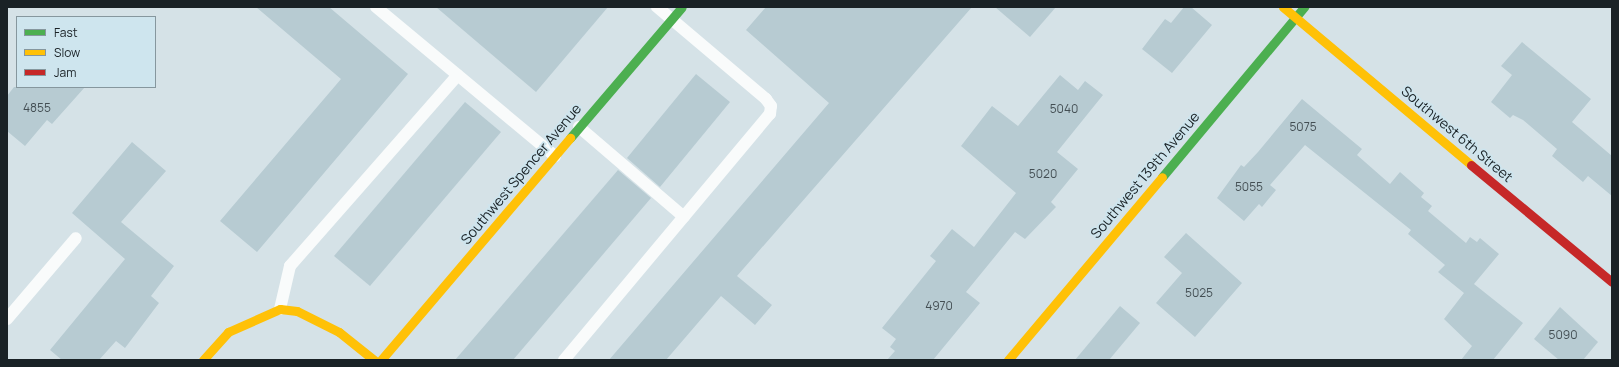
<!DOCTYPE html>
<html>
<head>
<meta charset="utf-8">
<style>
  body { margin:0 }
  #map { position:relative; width:1619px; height:367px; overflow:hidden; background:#d5e2e7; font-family:Manrope,sans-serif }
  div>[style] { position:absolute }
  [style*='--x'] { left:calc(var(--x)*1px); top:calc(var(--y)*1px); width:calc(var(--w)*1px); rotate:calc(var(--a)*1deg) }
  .building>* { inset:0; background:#b7cbd2 }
  .lane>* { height:12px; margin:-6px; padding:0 6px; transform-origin:6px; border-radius:6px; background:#f9fbfb }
  .fast>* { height:9px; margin:-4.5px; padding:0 4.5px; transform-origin:4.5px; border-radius:4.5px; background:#4caf50 }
  .slow>* { height:9px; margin:-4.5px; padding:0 4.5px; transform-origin:4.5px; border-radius:4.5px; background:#ffc107 }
  .jam>* { height:9px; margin:-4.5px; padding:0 4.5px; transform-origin:4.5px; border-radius:4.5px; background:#c62828 }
  span { translate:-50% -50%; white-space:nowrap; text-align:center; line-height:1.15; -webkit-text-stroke:3.5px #cee5ee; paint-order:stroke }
  .number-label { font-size:12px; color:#434e53 }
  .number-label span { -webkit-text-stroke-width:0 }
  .street-label { font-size:14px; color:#1a2226 }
  .frame { position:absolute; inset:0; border:8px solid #1a2226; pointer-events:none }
  .legend { position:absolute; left:16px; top:16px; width:140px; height:72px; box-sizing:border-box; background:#cee5ee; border:1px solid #86979e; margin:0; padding:5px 7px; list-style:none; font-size:12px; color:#1a2226 }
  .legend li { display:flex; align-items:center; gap:8px; height:20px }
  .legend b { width:20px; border:1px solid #86979e }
</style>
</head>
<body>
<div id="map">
  <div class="building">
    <div style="clip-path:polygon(256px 7px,329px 7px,408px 74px,257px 252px,220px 221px,341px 79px)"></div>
    <div style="clip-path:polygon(436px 7px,608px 7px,536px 92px)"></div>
    <div style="clip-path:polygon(766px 7px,972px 7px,737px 276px,772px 305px,755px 325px,721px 296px,666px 360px,609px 360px,829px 103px,746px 30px)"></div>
    <div style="clip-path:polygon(995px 7px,1056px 7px,1030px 37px)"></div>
    <div style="clip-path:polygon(1184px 7px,1191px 7px,1212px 25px,1172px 73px,1142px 49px,1165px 19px,1171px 23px)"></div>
    <div style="clip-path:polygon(1522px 42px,1591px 99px,1572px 122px,1612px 156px,1612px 196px,1588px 176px,1583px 182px,1552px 156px,1557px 149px,1523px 120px,1513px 115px,1510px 118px,1491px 102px,1512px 75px,1501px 66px)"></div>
    <div style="clip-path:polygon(696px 74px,730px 102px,660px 187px,627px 158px)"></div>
    <div style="clip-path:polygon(1060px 75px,1078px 90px,1085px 81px,1103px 95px,1057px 152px,1078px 169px,1051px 202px,1056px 207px,1025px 239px,1015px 232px,966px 292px,980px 303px,933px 360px,887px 360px,895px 351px,890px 347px,896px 339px,882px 328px,936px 261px,930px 256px,952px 229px,974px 247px,1016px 193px,961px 146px,992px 106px,1018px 126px)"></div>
    <div style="clip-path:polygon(14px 87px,85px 87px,52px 124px,47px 120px,25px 146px,7px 131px,7px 96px)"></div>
    <div style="clip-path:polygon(1302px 99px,1362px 149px,1357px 155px,1390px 184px,1400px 172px,1424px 193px,1421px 197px,1432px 206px,1428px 211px,1466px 243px,1470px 237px,1477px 242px,1480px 238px,1499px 254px,1474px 284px,1523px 323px,1493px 360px,1461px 360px,1472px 346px,1444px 319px,1464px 293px,1438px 272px,1445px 265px,1408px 234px,1411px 230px,1305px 145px,1270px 185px,1276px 190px,1262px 207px,1259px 204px,1244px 221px,1217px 198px,1241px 165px,1244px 167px,1258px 152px)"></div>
    <div style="clip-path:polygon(465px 102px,501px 132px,370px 286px,334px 256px)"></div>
    <div style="clip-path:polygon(132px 142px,166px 171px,121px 222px,174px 266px,151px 296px,159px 303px,125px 348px,116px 341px,99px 360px,62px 360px,50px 350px,125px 259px,72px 213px)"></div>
    <div style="clip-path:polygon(618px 170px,651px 198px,513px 360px,455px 360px)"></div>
    <div style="clip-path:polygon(1186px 233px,1242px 283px,1195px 337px,1156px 303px,1182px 273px,1164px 257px)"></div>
    <div style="clip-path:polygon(1120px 306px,1140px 323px,1109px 360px,1075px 360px)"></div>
    <div style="clip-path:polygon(1560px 307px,1598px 342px,1583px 360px,1559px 360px,1534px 339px)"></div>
  </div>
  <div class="lane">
    <div style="--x:376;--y:7;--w:233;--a:39.8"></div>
    <div style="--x:579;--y:127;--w:138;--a:40.6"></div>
    <div style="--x:280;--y:309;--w:44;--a:-76.9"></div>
    <div style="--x:290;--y:266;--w:254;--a:-48.7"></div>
    <div style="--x:7;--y:319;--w:106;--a:-49.6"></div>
    <div style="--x:564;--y:360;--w:321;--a:-50.1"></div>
    <div style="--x:770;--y:114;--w:8;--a:-83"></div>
    <div style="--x:771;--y:106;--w:9;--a:-126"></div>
    <div style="--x:766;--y:99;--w:143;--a:-139.8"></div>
  </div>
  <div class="fast">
    <div style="--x:570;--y:138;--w:172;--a:-49.5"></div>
    <div style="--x:1162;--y:177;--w:222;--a:-50.1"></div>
  </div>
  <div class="slow">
    <div style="--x:1283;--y:7;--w:246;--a:40"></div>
    <div style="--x:203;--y:360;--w:38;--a:-48"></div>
    <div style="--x:228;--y:332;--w:57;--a:-23.9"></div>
    <div style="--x:280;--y:309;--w:17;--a:7"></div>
    <div style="--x:297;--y:311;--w:47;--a:26.6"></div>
    <div style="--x:339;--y:332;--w:45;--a:38.7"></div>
    <div style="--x:381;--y:360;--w:292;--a:-49.6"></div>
    <div style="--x:1008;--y:360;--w:239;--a:-49.9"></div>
  </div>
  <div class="jam">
    <div style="--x:1471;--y:165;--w:183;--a:39.7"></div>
  </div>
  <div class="number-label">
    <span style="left:37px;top:108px">4855</span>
    <span style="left:1064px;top:109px">5040</span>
    <span style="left:1303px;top:127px">5075</span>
    <span style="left:1043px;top:174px">5020</span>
    <span style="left:1249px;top:187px">5055</span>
    <span style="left:1199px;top:293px">5025</span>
    <span style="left:939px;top:306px">4970</span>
    <span style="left:1563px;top:335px">5090</span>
  </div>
  <div class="street-label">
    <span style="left:1457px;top:134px;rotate:40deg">Southwest 6th Street</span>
    <span style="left:521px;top:174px;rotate:-50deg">Southwest Spencer Avenue</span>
    <span style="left:1145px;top:175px;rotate:-50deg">Southwest 139th Avenue</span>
  </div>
  <div class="frame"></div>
  <ul class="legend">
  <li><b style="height:5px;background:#4caf50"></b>Fast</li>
  <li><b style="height:5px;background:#ffc107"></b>Slow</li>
  <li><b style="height:5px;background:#c62828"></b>Jam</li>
  </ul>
</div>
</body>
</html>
